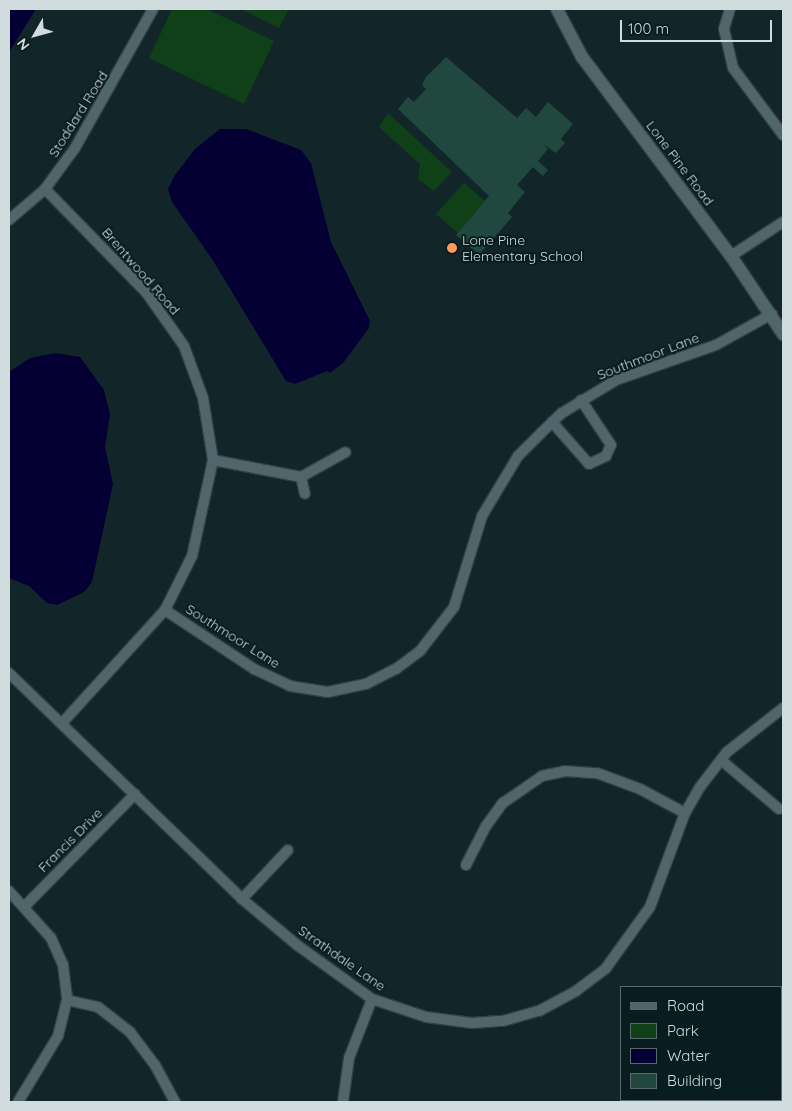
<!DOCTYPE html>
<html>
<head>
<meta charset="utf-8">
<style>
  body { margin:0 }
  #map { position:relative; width:792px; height:1111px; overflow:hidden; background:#122528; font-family:Quicksand,sans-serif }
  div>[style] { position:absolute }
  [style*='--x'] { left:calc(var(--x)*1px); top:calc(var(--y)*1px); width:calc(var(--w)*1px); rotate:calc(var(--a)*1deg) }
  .green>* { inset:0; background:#104017 }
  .water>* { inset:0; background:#040033 }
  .building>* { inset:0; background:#20483f }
  .roads { filter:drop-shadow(1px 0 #323f42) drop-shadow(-1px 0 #323f42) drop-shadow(0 1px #323f42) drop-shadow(0 -1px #323f42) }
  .minor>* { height:10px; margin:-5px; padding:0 5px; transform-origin:5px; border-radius:5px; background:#51666a }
  .tertiary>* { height:12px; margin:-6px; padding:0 6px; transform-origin:6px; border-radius:6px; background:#51666a }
  .dots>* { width:14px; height:14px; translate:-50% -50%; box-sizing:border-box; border:2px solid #091c1f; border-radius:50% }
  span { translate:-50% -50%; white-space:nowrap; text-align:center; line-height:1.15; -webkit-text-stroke:4px #091c1f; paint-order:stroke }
  .street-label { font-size:14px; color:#d0dcde }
  .poi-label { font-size:14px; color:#d0dcde }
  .left { translate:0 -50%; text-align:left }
  .frame { position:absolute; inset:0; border:10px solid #d0dcde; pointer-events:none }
  .legend { position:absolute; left:620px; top:986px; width:162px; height:115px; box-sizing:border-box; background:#091c1f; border:1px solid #59696b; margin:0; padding:6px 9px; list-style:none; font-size:15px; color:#d0dcde }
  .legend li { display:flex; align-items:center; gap:10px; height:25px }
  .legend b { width:25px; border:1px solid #59696b }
  .north { position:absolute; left:10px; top:10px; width:50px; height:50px; -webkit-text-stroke:4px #091c1f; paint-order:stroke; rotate:232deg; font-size:14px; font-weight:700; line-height:20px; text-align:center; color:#d0dcde }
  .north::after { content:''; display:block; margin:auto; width:18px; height:22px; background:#d0dcde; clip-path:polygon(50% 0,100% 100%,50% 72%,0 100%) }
  .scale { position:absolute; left:620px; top:20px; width:152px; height:22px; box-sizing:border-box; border:2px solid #d0dcde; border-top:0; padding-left:6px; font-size:15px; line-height:18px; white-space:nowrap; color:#d0dcde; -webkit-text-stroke:4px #091c1f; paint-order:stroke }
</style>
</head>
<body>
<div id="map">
  <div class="green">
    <div style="clip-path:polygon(172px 9px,207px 9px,274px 41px,244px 104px,149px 58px)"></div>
    <div style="clip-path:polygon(241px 9px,289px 9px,279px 28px)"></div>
    <div style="clip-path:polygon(388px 113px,452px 172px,434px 191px,418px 179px,420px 164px,379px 127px)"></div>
    <div style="clip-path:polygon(464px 183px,485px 201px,458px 233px,436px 214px)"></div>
  </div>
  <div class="water">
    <div style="clip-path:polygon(9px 9px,36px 9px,9px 52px)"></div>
    <div style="clip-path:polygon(220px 129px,246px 129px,301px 150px,311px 163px,331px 242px,370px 321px,369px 328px,343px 363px,330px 373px,327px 371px,295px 384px,286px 381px,212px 259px,172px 202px,168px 189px,175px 175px,195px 149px)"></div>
    <div style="clip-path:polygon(56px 353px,80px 357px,104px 390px,110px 414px,105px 447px,113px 484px,92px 582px,84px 592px,57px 605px,47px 603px,29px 586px,9px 578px,9px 372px,30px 358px)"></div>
  </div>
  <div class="building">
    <div style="clip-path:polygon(446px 57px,517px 118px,526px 108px,536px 117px,548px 102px,573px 124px,561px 139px,565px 143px,556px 153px,543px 144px,548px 149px,538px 161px,548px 170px,543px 176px,533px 167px,517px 185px,525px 192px,508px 213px,512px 217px,479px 255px,456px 235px,489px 196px,398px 109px,408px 97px,414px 102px,426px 89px,422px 85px,426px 77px)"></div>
  </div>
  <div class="roads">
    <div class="minor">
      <div style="--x:730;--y:9;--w:21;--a:107"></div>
      <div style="--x:724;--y:29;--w:40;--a:77"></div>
      <div style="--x:733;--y:68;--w:84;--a:53.3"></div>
      <div style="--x:45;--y:189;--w:144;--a:45.6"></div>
      <div style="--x:146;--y:292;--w:66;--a:54.9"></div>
      <div style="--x:184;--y:346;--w:55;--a:69.9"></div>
      <div style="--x:203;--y:398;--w:63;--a:80.8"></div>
      <div style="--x:213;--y:460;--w:98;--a:102.3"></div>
      <div style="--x:192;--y:556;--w:60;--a:116.6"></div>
      <div style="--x:165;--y:610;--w:151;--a:132.3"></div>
      <div style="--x:9;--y:220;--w:48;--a:-40.7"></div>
      <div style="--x:45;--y:189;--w:51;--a:-53.8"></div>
      <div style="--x:75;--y:148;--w:159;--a:-60.7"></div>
      <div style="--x:731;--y:256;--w:62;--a:-33.2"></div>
      <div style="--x:552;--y:422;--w:56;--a:48.6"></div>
      <div style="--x:589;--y:464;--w:19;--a:-25"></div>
      <div style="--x:606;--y:456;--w:12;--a:-66"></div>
      <div style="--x:611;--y:445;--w:54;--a:-123.7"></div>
      <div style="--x:213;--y:460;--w:90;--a:10.9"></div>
      <div style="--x:301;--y:477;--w:51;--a:-29.1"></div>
      <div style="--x:301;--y:477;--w:17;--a:77"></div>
      <div style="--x:165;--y:610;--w:107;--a:33.5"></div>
      <div style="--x:254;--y:669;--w:40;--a:25"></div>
      <div style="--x:290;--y:686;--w:38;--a:9"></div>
      <div style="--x:328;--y:692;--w:39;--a:-12"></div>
      <div style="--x:366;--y:684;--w:34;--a:-27"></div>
      <div style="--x:396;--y:669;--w:30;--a:-37"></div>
      <div style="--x:420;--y:651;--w:56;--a:-52.3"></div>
      <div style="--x:454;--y:607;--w:95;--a:-72.9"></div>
      <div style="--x:482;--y:516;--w:70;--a:-59"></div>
      <div style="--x:518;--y:456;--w:33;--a:-45"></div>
      <div style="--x:541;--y:433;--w:29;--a:-44"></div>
      <div style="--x:562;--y:413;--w:63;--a:-31.4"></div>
      <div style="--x:616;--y:380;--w:106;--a:-19.3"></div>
      <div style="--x:716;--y:345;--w:64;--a:-29"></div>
      <div style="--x:9;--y:673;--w:325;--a:44.1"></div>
      <div style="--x:242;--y:899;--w:72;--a:39.9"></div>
      <div style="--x:297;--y:945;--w:92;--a:35.8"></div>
      <div style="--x:372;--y:999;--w:57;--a:18.4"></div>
      <div style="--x:426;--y:1017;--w:46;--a:7.4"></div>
      <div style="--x:472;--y:1023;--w:31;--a:-4"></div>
      <div style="--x:503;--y:1021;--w:37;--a:-16"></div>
      <div style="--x:539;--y:1011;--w:42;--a:-28.4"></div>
      <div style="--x:576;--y:991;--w:38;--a:-37"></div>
      <div style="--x:606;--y:968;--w:75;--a:-54.2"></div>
      <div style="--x:650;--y:907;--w:100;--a:-69.6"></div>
      <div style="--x:685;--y:813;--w:30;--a:-60"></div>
      <div style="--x:700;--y:787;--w:44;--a:-52.4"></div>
      <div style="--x:727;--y:752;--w:71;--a:-38.2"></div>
      <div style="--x:721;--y:760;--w:76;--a:40.2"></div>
      <div style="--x:466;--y:865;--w:44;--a:-62.9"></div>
      <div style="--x:486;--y:826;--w:29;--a:-54"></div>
      <div style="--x:503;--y:803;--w:47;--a:-34.7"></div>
      <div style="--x:542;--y:776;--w:24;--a:-12"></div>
      <div style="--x:565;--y:771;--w:32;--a:4"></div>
      <div style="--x:597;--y:773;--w:46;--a:20.4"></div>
      <div style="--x:640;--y:789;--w:51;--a:28.1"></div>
      <div style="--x:9;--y:891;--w:63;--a:48.2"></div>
      <div style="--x:51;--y:938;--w:30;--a:66"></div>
      <div style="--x:63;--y:965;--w:35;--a:83"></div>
      <div style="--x:67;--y:1000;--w:37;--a:104"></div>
      <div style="--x:58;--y:1036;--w:77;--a:121.2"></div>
      <div style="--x:242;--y:899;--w:67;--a:-46.8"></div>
      <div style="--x:25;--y:906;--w:157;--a:-45.5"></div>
      <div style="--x:67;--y:1000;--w:32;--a:13"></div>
      <div style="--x:98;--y:1007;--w:41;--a:38"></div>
      <div style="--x:130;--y:1032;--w:41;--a:52.9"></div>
      <div style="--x:155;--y:1065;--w:42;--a:61.6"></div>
      <div style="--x:781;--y:1092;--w:3;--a:45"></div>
      <div style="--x:343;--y:1102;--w:44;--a:-82.2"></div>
      <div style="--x:349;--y:1058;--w:63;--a:-68.7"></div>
      <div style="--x:696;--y:1102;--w:4;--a:-34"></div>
    </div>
    <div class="tertiary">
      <div style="--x:557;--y:9;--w:54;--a:62.5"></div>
      <div style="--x:582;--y:57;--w:249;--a:53.2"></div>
      <div style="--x:731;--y:256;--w:94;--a:56.3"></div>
    </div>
  </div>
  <div class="dots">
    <div style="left:452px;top:248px;background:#ff9b5b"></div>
  </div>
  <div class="street-label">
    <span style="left:78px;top:114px;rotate:-58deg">Stoddard Road</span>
    <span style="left:680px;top:163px;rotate:53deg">Lone Pine Road</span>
    <span style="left:141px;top:271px;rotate:49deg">Brentwood Road</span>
    <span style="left:648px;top:356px;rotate:-21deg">Southmoor Lane</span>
    <span style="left:233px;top:636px;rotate:32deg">Southmoor Lane</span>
    <span style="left:70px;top:840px;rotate:-45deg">Francis Drive</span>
    <span style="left:342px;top:958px;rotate:35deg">Strathdale Lane</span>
  </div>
  <div class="poi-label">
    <span class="left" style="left:462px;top:248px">Lone Pine<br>Elementary School</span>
  </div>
  <div class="frame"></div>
  <ul class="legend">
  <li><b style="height:6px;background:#51666a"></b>Road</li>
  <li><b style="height:14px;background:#104017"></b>Park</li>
  <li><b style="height:14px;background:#040033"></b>Water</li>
  <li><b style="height:14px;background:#20483f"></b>Building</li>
  </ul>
  <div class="north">N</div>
  <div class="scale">100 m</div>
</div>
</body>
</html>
